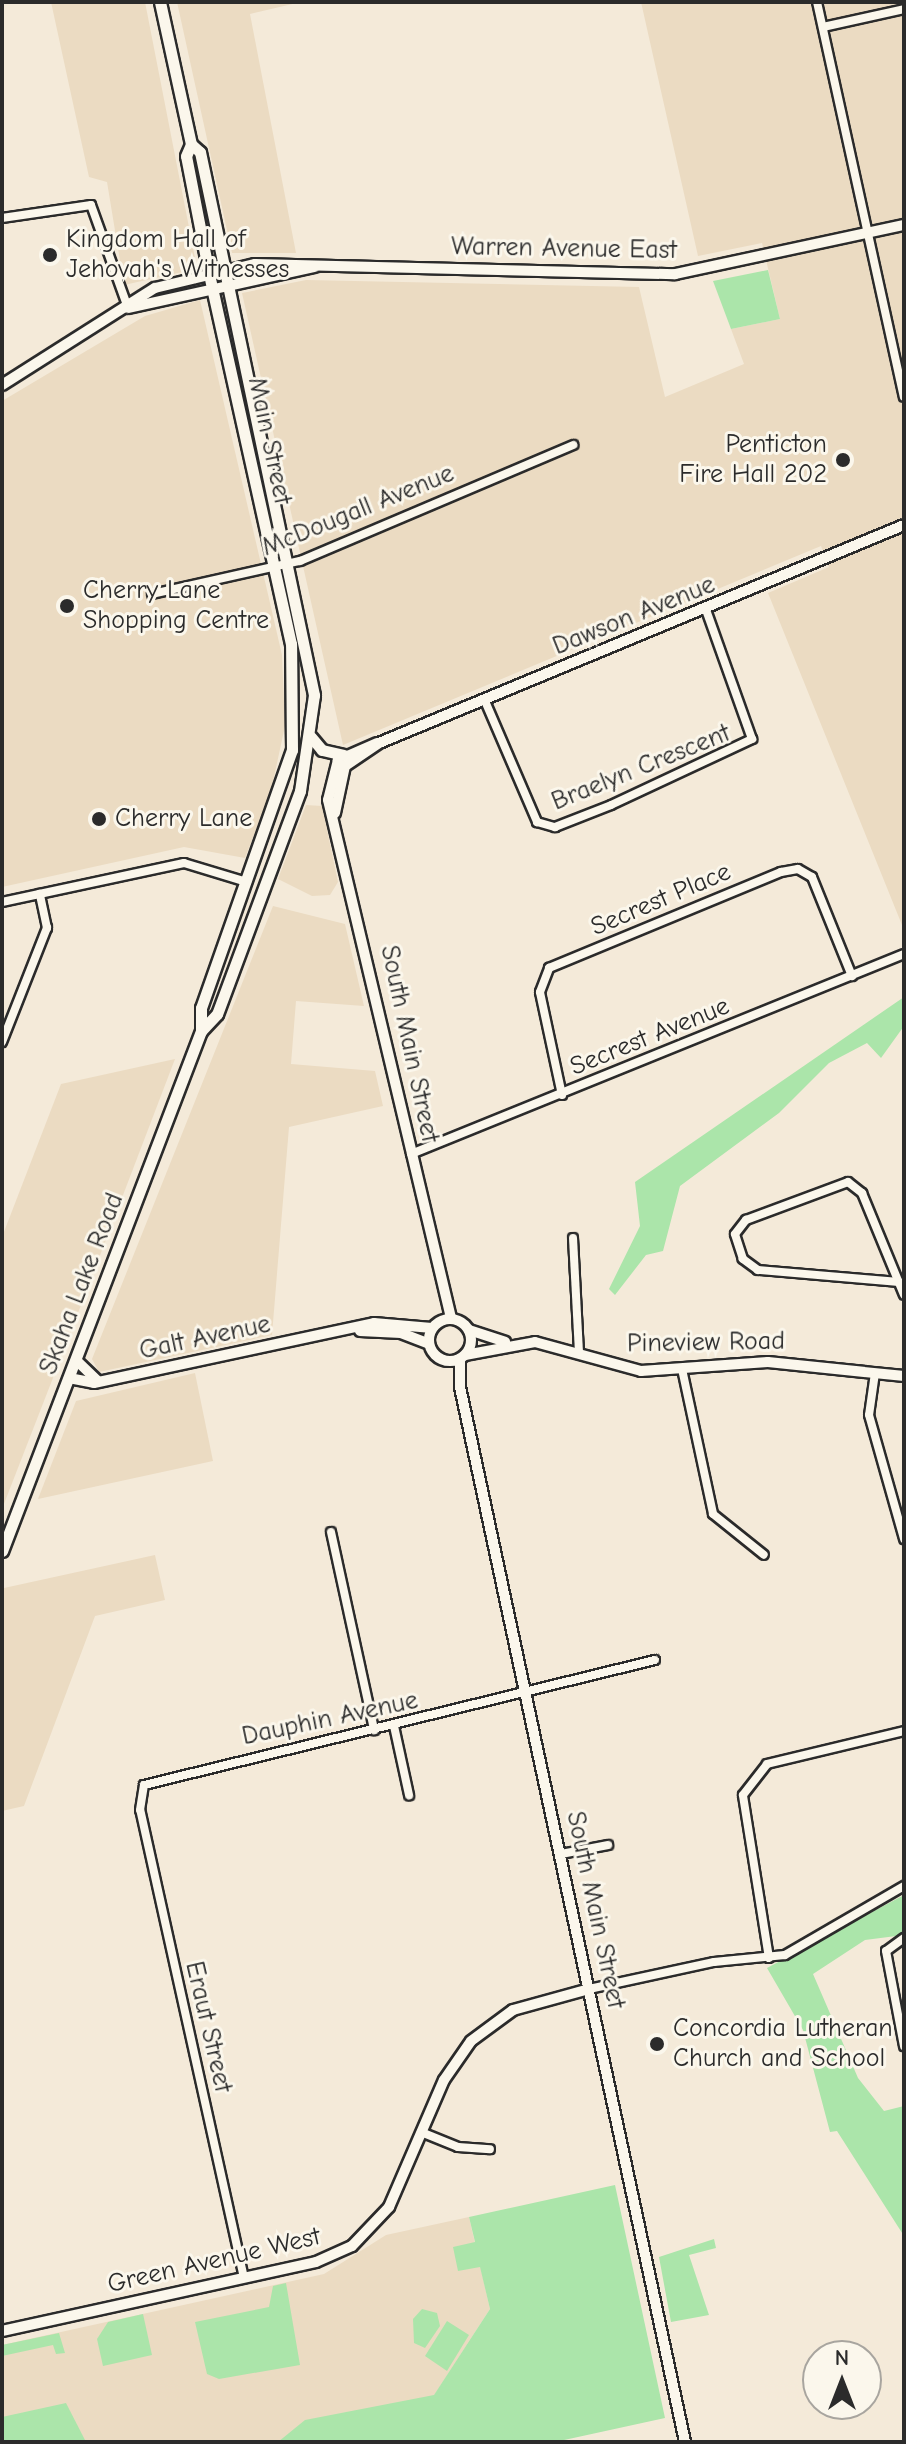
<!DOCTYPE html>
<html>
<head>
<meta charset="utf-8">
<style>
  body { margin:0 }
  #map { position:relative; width:906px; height:2444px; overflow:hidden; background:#f4ead9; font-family:"Comic Neue",sans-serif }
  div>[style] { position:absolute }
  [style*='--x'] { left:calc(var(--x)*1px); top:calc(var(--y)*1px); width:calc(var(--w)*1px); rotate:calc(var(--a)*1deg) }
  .built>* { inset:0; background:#ebdbc2 }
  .green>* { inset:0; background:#abe5aa }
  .roads { filter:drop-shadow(2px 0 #2b2b2b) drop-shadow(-2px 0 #2b2b2b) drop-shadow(0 2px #2b2b2b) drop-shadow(0 -2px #2b2b2b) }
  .minor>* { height:8px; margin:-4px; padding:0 4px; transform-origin:4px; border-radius:4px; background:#fbf7ec }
  .tertiary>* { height:10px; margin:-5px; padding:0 5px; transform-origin:5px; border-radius:5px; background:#fbf7ec }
  .tertiary>.ring { margin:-5px; padding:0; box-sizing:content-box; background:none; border:10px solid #fbf7ec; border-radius:50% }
  .secondary>* { height:11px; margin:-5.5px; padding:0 5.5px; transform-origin:5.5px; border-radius:5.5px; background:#fbf7ec }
  .dots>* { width:22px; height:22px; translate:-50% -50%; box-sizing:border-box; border:4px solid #fbf7ec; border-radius:50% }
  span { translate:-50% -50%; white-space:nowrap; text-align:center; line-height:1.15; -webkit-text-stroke:6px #fbf7ec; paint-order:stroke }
  .poi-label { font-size:26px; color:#2b2b2b }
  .left { translate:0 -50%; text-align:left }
  .right { translate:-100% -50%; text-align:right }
  .street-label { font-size:26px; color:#2b2b2b }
  .frame { position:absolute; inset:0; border:4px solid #2b2b2b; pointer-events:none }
  .north { position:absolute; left:802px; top:2340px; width:80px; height:80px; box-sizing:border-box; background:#fbf7ec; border:2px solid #a8a59f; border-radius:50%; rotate:0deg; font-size:22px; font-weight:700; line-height:32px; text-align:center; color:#2b2b2b }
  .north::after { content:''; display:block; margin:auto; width:28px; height:36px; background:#2b2b2b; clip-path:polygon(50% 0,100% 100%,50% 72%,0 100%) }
</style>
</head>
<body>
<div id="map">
  <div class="built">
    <div style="clip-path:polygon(51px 2px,145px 2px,196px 263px,187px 271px,124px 285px,107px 182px,89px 177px)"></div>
    <div style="clip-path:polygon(177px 2px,301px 2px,250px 14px,296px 253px,232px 253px)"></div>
    <div style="clip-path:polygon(641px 2px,904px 2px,904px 930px,768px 593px,829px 567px,821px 546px,343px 745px,242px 293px,306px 280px,639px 287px,665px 397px,744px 364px,731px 329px,780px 319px,762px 243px,698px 256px)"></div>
    <div style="clip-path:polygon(200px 300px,282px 655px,285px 726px,271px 791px,245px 858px,184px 847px,2px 887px,2px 401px,145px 316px)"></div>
    <div style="clip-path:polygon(306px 805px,322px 806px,338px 882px,330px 895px,312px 896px,278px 879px)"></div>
    <div style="clip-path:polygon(273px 906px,345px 924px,364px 1006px,296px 1001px,291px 1064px,375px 1071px,383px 1106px,289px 1127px,272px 1335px,99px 1372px,92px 1359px)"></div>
    <div style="clip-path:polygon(175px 1059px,65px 1347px,2px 1509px,2px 1237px,61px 1084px)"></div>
    <div style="clip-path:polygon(195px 1373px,213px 1461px,38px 1499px,76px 1401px)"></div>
    <div style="clip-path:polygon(155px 1555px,165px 1600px,95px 1616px,24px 1806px,2px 1811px,4px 1588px)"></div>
    <div style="clip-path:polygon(469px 2217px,490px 2309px,404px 2442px,2px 2442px,2px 2345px,324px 2274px,386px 2235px)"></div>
  </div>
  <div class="green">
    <div style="clip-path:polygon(768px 270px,780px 319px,731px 329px,713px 281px)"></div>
    <div style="clip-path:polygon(904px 997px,904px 1026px,881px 1058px,867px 1043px,829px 1063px,779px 1113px,680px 1186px,663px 1251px,646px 1255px,615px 1295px,609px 1289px,640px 1226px,635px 1182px)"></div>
    <div style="clip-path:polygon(904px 1895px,904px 1935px,865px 1940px,813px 1974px,858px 2078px,884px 2111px,904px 2106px,904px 2236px,837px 2131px,830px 2132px,803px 2030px,767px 1968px)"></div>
    <div style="clip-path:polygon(615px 2185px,665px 2418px,555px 2442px,278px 2442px,305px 2420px,434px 2395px,490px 2309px,480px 2267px,458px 2271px,453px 2247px,475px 2242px,469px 2217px)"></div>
    <div style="clip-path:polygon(714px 2239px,716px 2248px,689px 2255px,709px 2315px,671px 2322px,659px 2257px)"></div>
    <div style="clip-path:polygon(286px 2283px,300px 2365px,219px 2379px,207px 2374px,195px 2322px,269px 2307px,273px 2286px)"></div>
    <div style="clip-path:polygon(422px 2309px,437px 2313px,440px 2326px,425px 2348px,414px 2343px,413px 2319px)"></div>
    <div style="clip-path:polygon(143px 2314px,152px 2355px,103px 2366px,97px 2339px,108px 2322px)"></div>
    <div style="clip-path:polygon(447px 2321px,469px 2335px,447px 2371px,425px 2356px)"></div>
    <div style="clip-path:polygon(59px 2333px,65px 2353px,56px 2354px,53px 2345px,2px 2356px,2px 2345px)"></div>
    <div style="clip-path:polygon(66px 2403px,86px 2442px,2px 2442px,2px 2417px)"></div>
  </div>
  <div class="roads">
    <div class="minor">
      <div style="--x:817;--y:2;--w:404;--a:77.6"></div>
      <div style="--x:823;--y:27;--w:83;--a:-12.5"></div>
      <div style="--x:2;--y:218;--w:90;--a:-8.3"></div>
      <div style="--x:91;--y:205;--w:109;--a:70.2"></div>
      <div style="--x:152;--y:594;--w:152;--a:-12.6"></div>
      <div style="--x:300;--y:561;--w:297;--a:-23"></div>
      <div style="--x:485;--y:701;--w:132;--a:66.7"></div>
      <div style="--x:537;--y:822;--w:19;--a:16"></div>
      <div style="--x:555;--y:827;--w:60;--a:-21.4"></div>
      <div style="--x:611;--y:805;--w:156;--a:-25.1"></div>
      <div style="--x:752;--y:739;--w:137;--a:-109.6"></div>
      <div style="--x:2;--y:902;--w:186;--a:-12.1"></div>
      <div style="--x:184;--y:863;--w:66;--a:16.8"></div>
      <div style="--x:2;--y:1042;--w:123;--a:-68.5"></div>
      <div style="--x:47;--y:928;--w:35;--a:-102"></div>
      <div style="--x:562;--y:1095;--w:105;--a:-102.1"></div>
      <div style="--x:540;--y:992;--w:26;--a:-69"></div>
      <div style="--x:549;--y:968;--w:251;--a:-22.5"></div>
      <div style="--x:781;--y:872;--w:17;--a:-10"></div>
      <div style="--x:798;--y:869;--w:16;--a:30"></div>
      <div style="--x:812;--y:877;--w:107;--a:68"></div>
      <div style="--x:411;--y:1154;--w:532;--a:-22.08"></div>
      <div style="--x:573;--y:1238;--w:114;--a:87"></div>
      <div style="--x:899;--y:1282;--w:142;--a:-175.1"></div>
      <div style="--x:758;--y:1270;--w:19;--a:-144"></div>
      <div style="--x:743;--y:1259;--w:26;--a:-108"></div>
      <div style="--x:735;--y:1234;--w:18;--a:-52"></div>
      <div style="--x:746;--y:1220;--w:109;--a:-20.4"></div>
      <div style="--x:848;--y:1182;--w:18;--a:38"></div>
      <div style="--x:862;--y:1193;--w:110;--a:67.6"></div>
      <div style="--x:682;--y:1369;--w:148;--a:77.9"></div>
      <div style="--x:713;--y:1514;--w:65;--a:38.8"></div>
      <div style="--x:875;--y:1373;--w:42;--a:98.1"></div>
      <div style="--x:869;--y:1415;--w:129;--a:74.2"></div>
      <div style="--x:331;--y:1532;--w:203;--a:77.7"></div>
      <div style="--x:394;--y:1726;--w:71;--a:77.7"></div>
      <div style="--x:561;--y:1854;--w:48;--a:-10.8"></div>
      <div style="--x:904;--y:1938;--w:22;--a:144"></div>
      <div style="--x:886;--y:1951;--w:97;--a:79.3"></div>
      <div style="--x:769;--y:1958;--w:165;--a:-99.1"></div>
      <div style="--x:743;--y:1795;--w:39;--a:-52"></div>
      <div style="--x:767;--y:1764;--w:141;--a:-13.5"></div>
      <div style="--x:589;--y:1989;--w:128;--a:-12.2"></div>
      <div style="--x:714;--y:1962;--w:71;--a:-5.6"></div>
      <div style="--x:785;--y:1955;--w:138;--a:-30.1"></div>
      <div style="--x:421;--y:2132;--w:40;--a:22"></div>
      <div style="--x:458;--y:2147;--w:32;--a:4"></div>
      <div style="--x:244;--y:2278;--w:479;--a:-102.5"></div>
      <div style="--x:140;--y:1810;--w:25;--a:-81"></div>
      <div style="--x:144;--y:1785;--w:526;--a:-13.75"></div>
    </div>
    <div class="tertiary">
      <div style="--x:128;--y:308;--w:191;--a:-12.4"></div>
      <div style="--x:2;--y:385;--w:181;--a:-32.4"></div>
      <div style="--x:155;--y:288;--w:103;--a:-13.5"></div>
      <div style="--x:255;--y:264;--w:420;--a:1.4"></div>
      <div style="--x:675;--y:274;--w:234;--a:-12.1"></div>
      <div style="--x:377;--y:743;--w:43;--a:156.4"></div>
      <div style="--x:338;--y:760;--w:41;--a:104"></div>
      <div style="--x:328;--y:800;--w:532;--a:76.64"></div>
      <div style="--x:335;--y:813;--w:48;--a:-78"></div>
      <div style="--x:345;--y:766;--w:41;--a:-34.1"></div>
      <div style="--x:379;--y:743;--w:568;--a:-22.55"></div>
      <div class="ring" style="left:429px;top:1319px;width:32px;height:32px"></div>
      <div style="--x:469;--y:1330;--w:38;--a:18"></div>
      <div style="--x:360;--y:1331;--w:41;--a:2.8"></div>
      <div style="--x:401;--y:1333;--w:30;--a:21"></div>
      <div style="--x:465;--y:1355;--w:71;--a:-10.5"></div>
      <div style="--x:535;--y:1342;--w:110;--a:15.3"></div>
      <div style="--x:641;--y:1371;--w:127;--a:-4.1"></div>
      <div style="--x:768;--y:1362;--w:137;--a:5.9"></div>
      <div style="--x:460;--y:1359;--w:28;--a:90"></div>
      <div style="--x:460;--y:1387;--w:1079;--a:77.96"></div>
      <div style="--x:76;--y:1360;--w:30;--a:44"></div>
      <div style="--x:69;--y:1378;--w:25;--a:11"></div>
      <div style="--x:94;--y:1383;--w:286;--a:-12.1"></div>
      <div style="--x:374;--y:1323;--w:58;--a:4.9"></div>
      <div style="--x:2;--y:2331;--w:321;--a:-12.4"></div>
      <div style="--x:316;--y:2262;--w:39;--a:-24"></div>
      <div style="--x:352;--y:2246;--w:54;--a:-46.5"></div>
      <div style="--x:389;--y:2207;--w:138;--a:-66.6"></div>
      <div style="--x:444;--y:2080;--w:47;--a:-55.3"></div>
      <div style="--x:471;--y:2041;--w:52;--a:-36.4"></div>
      <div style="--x:513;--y:2010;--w:79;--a:-15.4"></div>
    </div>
    <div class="secondary">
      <div style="--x:160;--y:2;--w:145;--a:77.7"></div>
      <div style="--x:191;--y:144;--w:12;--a:42"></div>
      <div style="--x:200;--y:152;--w:555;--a:78.14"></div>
      <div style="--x:314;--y:695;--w:97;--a:98.3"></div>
      <div style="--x:300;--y:791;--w:238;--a:110.4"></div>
      <div style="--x:217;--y:1014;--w:23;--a:133"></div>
      <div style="--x:311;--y:737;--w:17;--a:50"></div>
      <div style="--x:322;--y:750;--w:22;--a:13"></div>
      <div style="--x:2;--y:1551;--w:557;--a:-69.06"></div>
      <div style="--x:201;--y:1031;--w:23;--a:-90"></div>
      <div style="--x:201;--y:1008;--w:274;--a:-70.6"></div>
      <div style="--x:292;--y:750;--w:106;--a:-90.5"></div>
      <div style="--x:291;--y:644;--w:379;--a:-102.5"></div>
      <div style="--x:209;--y:274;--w:120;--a:-101"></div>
      <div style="--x:186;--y:156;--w:13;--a:-67"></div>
    </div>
  </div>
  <div class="dots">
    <div style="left:50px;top:255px;background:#2b2b2b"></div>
    <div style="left:843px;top:460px;background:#2b2b2b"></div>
    <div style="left:67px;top:606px;background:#2b2b2b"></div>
    <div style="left:99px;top:819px;background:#2b2b2b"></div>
    <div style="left:657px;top:2044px;background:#2b2b2b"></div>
  </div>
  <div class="poi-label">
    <span class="left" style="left:66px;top:255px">Kingdom Hall of<br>Jehovah's Witnesses</span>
    <span class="right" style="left:827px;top:460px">Penticton<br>Fire Hall 202</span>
    <span class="left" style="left:83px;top:606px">Cherry Lane<br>Shopping Centre</span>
    <span class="left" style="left:115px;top:819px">Cherry Lane</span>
    <span class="left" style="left:673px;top:2044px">Concordia Lutheran<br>Church and School</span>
  </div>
  <div class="street-label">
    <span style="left:564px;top:249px;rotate:1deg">Warren Avenue East</span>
    <span style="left:269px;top:441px;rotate:78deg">Main Street</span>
    <span style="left:358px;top:511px;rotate:-22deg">McDougall Avenue</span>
    <span style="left:634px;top:616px;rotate:-22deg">Dawson Avenue</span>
    <span style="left:641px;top:768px;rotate:-22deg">Braelyn Crescent</span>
    <span style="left:661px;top:900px;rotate:-23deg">Secrest Place</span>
    <span style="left:650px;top:1037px;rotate:-22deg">Secrest Avenue</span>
    <span style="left:409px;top:1044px;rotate:78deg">South Main Street</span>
    <span style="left:82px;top:1284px;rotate:-69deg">Skaha Lake Road</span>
    <span style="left:205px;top:1338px;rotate:-12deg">Galt Avenue</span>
    <span style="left:706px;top:1343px;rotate:-1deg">Pineview Road</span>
    <span style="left:330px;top:1719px;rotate:-12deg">Dauphin Avenue</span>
    <span style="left:595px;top:1910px;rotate:78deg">South Main Street</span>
    <span style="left:208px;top:2027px;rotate:77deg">Eraut Street</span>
    <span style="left:214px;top:2261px;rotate:-13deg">Green Avenue West</span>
  </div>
  <div class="frame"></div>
  <div class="north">N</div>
</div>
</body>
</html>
